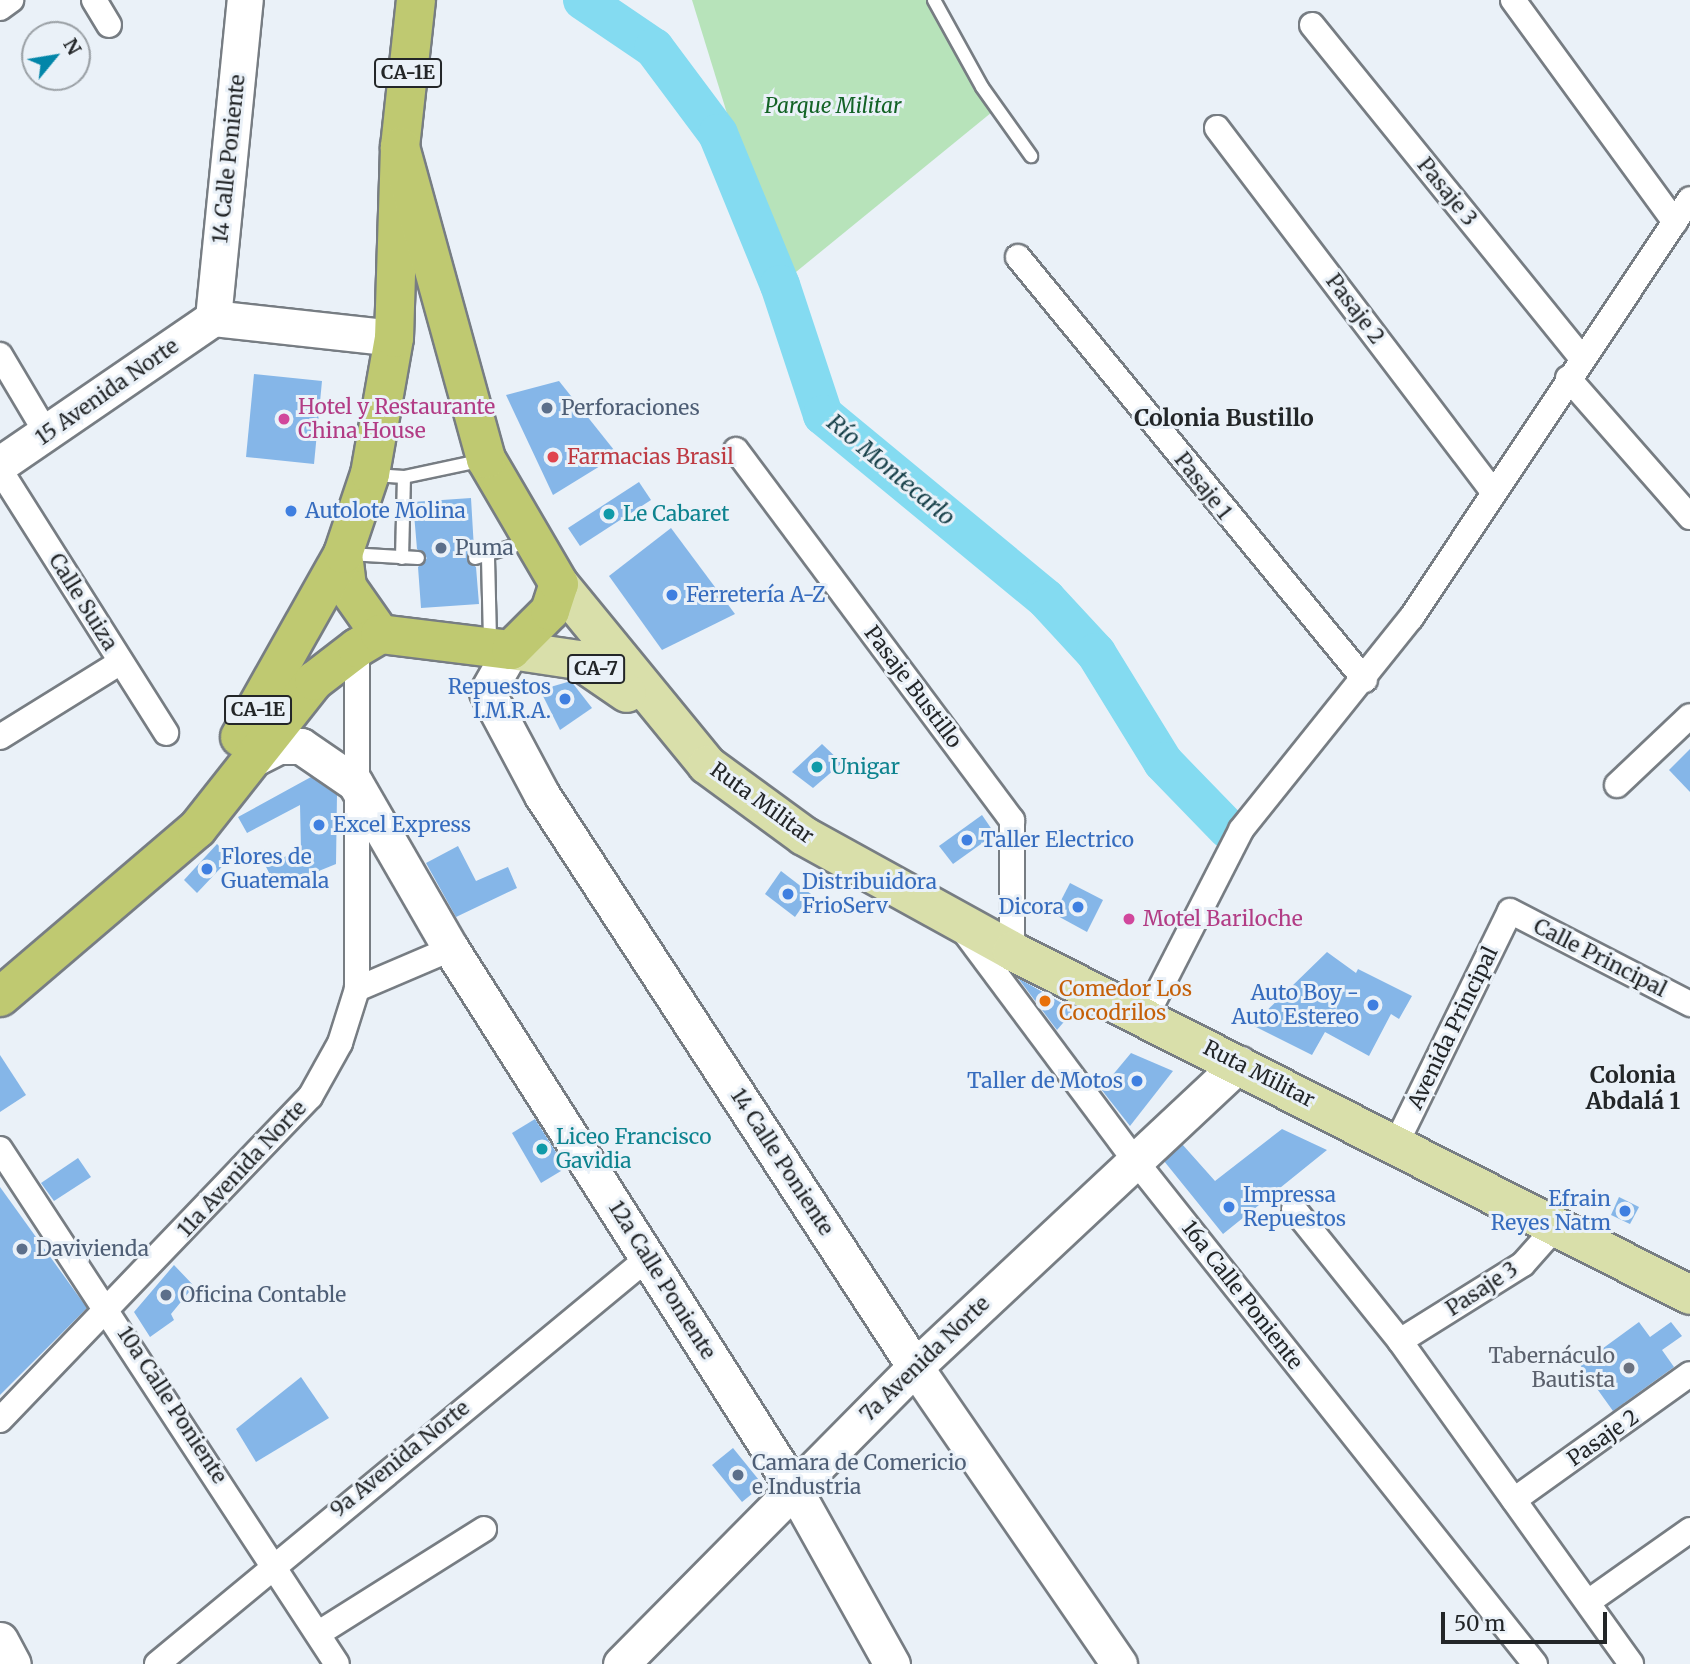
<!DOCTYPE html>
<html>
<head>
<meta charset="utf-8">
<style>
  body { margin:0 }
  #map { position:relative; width:1690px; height:1664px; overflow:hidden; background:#eaf1f8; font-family:Merriweather,serif }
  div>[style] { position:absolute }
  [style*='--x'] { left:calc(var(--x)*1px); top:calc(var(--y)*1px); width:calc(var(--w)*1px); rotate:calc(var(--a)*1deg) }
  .green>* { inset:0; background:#b7e3ba }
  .river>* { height:40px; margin:-20px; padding:0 20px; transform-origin:20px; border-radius:20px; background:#84dbf1 }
  .building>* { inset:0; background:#85b6e8 }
  .roads { filter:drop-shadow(2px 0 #777d83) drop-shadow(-2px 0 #777d83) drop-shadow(0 2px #777d83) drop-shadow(0 -2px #777d83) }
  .lane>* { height:12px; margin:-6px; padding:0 6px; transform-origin:6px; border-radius:6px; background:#fff }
  .street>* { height:24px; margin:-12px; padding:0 12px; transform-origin:12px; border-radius:12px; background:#fff }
  .secondary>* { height:35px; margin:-17.5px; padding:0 17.5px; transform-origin:17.5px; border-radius:17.5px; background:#fff }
  .primary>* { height:38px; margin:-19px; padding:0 19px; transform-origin:19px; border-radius:19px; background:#d9dfaa }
  .highway>* { height:38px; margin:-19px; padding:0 19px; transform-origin:19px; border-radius:19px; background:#bfc971 }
  .dots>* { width:19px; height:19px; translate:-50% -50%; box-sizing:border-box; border:4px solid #eaf1f8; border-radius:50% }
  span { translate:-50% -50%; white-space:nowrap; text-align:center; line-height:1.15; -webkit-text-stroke:6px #eaf1f8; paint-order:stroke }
  .shield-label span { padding:2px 5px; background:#eaf1f8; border:2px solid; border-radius:5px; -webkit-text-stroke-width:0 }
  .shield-label { font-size:19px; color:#232628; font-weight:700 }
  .park-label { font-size:21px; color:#136326; font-style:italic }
  .street-label { font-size:21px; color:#232628 }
  .hotel-label { font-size:21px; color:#b23c85 }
  .left { translate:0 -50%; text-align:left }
  .service-label { font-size:21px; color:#4e5e75 }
  .health-label { font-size:21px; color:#be3a42 }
  .shop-label { font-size:21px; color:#366cbe }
  .right { translate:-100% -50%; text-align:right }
  .culture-label { font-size:21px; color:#0d838f }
  .food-label { font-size:21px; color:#c56008 }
  .worship-label { font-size:21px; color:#5b616d }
  .neighbourhood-label { font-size:23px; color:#232628; font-weight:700 }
  .water-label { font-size:23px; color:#18414a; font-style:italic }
  .north { position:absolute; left:21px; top:21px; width:70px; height:70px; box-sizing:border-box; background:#eaf1f8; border:2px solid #9aa0a5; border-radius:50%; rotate:60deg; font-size:19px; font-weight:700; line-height:28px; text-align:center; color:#232628 }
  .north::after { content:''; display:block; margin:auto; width:24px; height:32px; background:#0286a9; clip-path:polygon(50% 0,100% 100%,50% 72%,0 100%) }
  .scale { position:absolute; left:1441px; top:1612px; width:166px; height:32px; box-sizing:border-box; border:4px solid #232628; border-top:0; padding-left:9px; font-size:21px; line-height:24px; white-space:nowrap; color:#232628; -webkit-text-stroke:5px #eaf1f8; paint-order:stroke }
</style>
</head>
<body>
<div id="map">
  <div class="green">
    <div style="clip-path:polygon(692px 0,936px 0,997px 108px,780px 285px)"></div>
  </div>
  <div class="river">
    <div style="--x:583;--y:0;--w:86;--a:34.1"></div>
    <div style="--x:654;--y:48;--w:107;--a:53.3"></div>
    <div style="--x:718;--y:134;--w:163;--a:67.7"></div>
    <div style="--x:780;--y:285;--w:137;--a:71.7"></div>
    <div style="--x:823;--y:415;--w:289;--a:39.5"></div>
    <div style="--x:1046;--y:599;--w:74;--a:47.2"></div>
    <div style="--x:1096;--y:653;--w:128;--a:58.4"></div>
    <div style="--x:1163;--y:762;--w:93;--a:45.9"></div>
  </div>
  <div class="building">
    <div style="clip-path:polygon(254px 374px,322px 381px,314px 464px,246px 457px)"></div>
    <div style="clip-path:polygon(559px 381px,618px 455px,553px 495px,506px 395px)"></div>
    <div style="clip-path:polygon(639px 482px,651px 500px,580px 546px,568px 528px)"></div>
    <div style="clip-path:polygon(471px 498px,474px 549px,467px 560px,476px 567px,479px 604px,421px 608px,418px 567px,427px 558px,417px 549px,413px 502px)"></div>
    <div style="clip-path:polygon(671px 528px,735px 614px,662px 650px,609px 576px)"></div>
    <div style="clip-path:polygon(571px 681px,592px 708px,560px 730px,540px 690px)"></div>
    <div style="clip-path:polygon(822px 744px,842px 763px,813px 788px,792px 772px)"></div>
    <div style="clip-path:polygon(1690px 749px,1690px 792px,1669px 770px)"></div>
    <div style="clip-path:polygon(311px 777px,337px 795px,336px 864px,277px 888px,265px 865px,301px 850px,300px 805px,247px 833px,238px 817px)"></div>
    <div style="clip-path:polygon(982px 815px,995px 834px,953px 864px,939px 846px)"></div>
    <div style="clip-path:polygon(217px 844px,231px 857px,197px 893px,184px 880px)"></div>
    <div style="clip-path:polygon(458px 846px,476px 881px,508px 867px,517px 888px,456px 917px,426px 863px)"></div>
    <div style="clip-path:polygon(781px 871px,811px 894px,795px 917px,765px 894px)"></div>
    <div style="clip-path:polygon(1070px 883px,1103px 900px,1087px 932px,1054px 914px)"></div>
    <div style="clip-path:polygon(1327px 952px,1356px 973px,1358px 969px,1412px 996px,1399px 1019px,1391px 1014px,1369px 1056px,1325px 1032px,1312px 1055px,1252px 1025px)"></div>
    <div style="clip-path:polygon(1018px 978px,1074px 1010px,1057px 1030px)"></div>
    <div style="clip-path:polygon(1131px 1053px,1173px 1071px,1130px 1126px,1101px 1089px)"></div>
    <div style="clip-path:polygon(0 1055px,26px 1095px,0 1112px)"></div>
    <div style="clip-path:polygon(535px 1119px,566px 1168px,541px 1183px,512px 1133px)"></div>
    <div style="clip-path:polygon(1282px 1129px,1327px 1150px,1223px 1234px,1164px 1161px,1182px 1144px,1215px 1181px)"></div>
    <div style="clip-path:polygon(78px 1158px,91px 1177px,54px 1201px,41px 1183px)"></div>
    <div style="clip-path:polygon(0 1187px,87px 1308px,0 1395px)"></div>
    <div style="clip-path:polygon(1619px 1197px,1639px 1207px,1630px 1224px,1611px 1215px)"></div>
    <div style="clip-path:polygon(174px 1265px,194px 1286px,171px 1314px,174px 1320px,150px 1337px,134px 1312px)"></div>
    <div style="clip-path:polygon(1639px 1322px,1650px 1337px,1671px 1322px,1682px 1336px,1662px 1350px,1674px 1367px,1613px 1411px,1580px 1365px)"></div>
    <div style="clip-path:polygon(301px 1377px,329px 1418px,256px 1462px,236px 1429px)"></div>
    <div style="clip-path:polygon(733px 1448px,763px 1485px,742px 1502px,712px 1465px)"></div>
  </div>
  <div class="roads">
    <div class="lane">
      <div style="--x:934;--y:0;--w:99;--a:61.1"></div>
      <div style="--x:982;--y:87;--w:85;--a:54.6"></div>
      <div style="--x:374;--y:475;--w:30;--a:4"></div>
      <div style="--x:404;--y:477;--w:81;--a:-12.1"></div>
      <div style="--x:348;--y:554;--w:70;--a:3.3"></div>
      <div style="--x:402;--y:558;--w:81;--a:-88.6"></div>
      <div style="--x:475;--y:558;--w:58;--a:-17.2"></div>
      <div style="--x:488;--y:558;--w:84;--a:88.6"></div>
    </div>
    <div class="street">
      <div style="--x:94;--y:0;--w:29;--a:59"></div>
      <div style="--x:1513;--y:0;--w:275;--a:53.9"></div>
      <div style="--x:0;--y:8;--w:14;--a:-36"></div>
      <div style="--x:1312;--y:25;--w:429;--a:51"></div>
      <div style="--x:1217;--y:128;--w:455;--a:52.8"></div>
      <div style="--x:1018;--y:257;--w:547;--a:50.64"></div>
      <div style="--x:0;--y:355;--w:92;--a:59.3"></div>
      <div style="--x:1568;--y:378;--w:185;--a:48.7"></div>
      <div style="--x:736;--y:450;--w:462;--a:53.3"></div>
      <div style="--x:1012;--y:820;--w:131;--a:90"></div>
      <div style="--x:0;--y:470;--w:311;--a:57.7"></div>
      <div style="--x:0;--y:737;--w:142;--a:-31.8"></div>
      <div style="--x:1617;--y:785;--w:100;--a:-43.4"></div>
      <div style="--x:963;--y:930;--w:286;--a:53.3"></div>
      <div style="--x:1134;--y:1159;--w:645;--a:51.55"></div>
      <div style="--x:357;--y:989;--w:102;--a:-23.1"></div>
      <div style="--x:1146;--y:1016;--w:209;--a:-62.9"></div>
      <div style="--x:1241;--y:830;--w:272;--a:-51.3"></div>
      <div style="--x:1411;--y:618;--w:503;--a:-56.34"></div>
      <div style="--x:1396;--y:1144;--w:259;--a:-63.9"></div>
      <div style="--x:1510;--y:911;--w:203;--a:27.3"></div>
      <div style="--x:0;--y:1149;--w:615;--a:56.8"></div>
      <div style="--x:1294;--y:1209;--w:169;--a:51.2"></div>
      <div style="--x:1400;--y:1341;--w:397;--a:54.4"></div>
      <div style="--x:1400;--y:1341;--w:145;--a:-32"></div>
      <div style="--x:1523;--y:1264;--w:48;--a:-48.4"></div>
      <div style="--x:0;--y:1420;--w:448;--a:-46.2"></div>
      <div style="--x:310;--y:1097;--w:62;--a:-60.9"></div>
      <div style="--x:340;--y:1043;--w:57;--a:-72.5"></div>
      <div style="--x:357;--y:989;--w:341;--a:-90"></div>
      <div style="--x:1514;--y:1500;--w:216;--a:-35.6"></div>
      <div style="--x:1588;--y:1602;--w:125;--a:-35.2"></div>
      <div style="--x:319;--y:1633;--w:195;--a:-32.2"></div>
      <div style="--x:157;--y:1664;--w:637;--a:-39.59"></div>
    </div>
    <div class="secondary">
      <div style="--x:213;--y:318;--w:320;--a:-84.3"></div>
      <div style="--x:213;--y:318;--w:182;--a:6.3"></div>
      <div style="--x:0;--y:464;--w:258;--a:-34.4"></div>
      <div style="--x:511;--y:650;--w:48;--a:119.7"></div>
      <div style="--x:487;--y:692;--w:117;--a:61.9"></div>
      <div style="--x:542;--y:795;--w:683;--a:56.89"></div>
      <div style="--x:915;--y:1367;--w:360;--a:55.5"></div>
      <div style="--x:255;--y:758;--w:27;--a:-27"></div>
      <div style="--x:279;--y:746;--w:22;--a:0"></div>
      <div style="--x:301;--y:746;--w:65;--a:34.4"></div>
      <div style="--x:355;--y:783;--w:192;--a:60"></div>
      <div style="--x:451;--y:949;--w:638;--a:57.56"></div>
      <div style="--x:793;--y:1487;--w:203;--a:60.8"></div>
      <div style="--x:0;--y:1640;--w:27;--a:62"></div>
      <div style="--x:621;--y:1664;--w:418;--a:-45.3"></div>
      <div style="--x:915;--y:1367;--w:444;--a:-43.1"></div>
    </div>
    <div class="primary">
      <div style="--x:559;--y:584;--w:234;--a:50.7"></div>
      <div style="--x:707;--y:765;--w:120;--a:36.2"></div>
      <div style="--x:804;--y:836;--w:238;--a:28.9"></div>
      <div style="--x:1012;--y:951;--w:760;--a:26.9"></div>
      <div style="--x:511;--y:650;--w:69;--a:8.4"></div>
      <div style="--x:579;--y:660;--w:58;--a:34.5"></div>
    </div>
    <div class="highway">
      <div style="--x:343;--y:554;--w:33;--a:83"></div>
      <div style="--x:347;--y:587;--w:57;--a:54.9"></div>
      <div style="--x:240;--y:737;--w:210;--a:-60.6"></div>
      <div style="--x:343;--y:554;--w:84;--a:-71.4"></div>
      <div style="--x:370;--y:474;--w:138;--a:-80"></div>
      <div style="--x:394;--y:338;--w:191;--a:-88.2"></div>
      <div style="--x:400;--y:147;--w:148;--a:-83.8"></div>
      <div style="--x:0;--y:997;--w:259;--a:-40.5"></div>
      <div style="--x:197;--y:829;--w:189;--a:-51.7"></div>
      <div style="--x:314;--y:681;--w:54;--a:-37.5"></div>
      <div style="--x:357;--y:648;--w:27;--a:-31"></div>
      <div style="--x:380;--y:634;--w:132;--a:7"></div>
      <div style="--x:511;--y:650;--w:55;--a:-45"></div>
      <div style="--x:550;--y:611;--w:28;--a:-72"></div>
      <div style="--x:559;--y:584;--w:145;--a:-120.3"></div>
      <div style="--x:486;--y:459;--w:324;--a:-105.4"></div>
    </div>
  </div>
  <div class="dots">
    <div style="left:547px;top:408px;background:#5c6f8a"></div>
    <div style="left:284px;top:419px;background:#d1479c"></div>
    <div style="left:553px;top:457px;background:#e0444e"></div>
    <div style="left:291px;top:511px;background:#3f7fe0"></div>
    <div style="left:609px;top:514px;background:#0f9aa8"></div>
    <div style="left:441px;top:548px;background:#5c6f8a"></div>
    <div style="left:672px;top:595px;background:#3f7fe0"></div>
    <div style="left:565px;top:699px;background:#3f7fe0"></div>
    <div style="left:817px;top:767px;background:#0f9aa8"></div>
    <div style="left:319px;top:825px;background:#3f7fe0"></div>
    <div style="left:967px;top:840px;background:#3f7fe0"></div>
    <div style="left:207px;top:869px;background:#3f7fe0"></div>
    <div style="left:788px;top:894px;background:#3f7fe0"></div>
    <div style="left:1078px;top:907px;background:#3f7fe0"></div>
    <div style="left:1129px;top:919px;background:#d1479c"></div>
    <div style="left:1045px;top:1001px;background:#e8710a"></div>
    <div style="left:1373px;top:1005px;background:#3f7fe0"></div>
    <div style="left:1137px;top:1081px;background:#3f7fe0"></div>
    <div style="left:542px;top:1149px;background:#0f9aa8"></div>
    <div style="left:1229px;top:1207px;background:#3f7fe0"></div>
    <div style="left:1625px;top:1211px;background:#3f7fe0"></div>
    <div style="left:22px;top:1249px;background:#5c6f8a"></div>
    <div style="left:166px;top:1295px;background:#5c6f8a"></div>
    <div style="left:1629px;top:1368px;background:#6b7280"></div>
    <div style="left:738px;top:1475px;background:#5c6f8a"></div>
  </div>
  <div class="shield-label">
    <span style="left:408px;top:73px">CA-1E</span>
    <span style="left:596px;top:669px">CA-7</span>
    <span style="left:258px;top:710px">CA-1E</span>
  </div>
  <div class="park-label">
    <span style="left:833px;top:106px">Parque Militar</span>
  </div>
  <div class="street-label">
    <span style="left:229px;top:159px;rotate:-84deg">14 Calle Poniente</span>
    <span style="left:1447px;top:192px;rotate:51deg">Pasaje 3</span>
    <span style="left:1355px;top:309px;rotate:53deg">Pasaje 2</span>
    <span style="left:107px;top:392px;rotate:-35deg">15 Avenida Norte</span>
    <span style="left:1203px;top:486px;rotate:52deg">Pasaje 1</span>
    <span style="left:83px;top:602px;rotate:58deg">Calle Suiza</span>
    <span style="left:913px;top:687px;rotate:53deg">Pasaje Bustillo</span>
    <span style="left:762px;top:803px;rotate:36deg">Ruta Militar</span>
    <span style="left:1600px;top:958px;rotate:27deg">Calle Principal</span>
    <span style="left:1453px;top:1028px;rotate:-64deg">Avenida Principal</span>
    <span style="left:1259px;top:1074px;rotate:27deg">Ruta Militar</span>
    <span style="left:782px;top:1162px;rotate:57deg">14 Calle Poniente</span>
    <span style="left:242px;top:1169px;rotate:-47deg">11a Avenida Norte</span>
    <span style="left:662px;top:1280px;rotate:58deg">12a Calle Poniente</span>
    <span style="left:1482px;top:1289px;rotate:-33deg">Pasaje 3</span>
    <span style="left:1242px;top:1295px;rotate:52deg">16a Calle Poniente</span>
    <span style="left:925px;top:1359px;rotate:-44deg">7a Avenida Norte</span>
    <span style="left:172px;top:1405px;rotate:57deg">10a Calle Poniente</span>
    <span style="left:1603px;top:1438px;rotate:-35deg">Pasaje 2</span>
    <span style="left:400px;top:1459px;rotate:-39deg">9a Avenida Norte</span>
  </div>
  <div class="hotel-label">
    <span class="left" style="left:298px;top:419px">Hotel y Restaurante<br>China House</span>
    <span class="left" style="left:1143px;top:919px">Motel Bariloche</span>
  </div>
  <div class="service-label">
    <span class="left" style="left:561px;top:408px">Perforaciones</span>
    <span class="left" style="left:455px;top:548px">Puma</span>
    <span class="left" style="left:36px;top:1249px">Davivienda</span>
    <span class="left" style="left:180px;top:1295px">Oficina Contable</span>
    <span class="left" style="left:752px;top:1475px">Camara de Comericio<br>e Industria</span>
  </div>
  <div class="health-label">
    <span class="left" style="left:567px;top:457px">Farmacias Brasil</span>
  </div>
  <div class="shop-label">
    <span class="left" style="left:305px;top:511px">Autolote Molina</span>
    <span class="left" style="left:686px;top:595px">Ferretería A-Z</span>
    <span class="right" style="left:551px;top:699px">Repuestos<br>I.M.R.A.</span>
    <span class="left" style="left:333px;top:825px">Excel Express</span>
    <span class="left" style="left:981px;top:840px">Taller Electrico</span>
    <span class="left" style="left:221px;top:869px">Flores de<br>Guatemala</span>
    <span class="left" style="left:802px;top:894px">Distribuidora<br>FrioServ</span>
    <span class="right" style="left:1064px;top:907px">Dicora</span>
    <span class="right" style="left:1359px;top:1005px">Auto Boy -<br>Auto Estereo</span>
    <span class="right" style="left:1123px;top:1081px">Taller de Motos</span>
    <span class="left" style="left:1243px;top:1207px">Impressa<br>Repuestos</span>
    <span class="right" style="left:1611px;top:1211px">Efrain<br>Reyes Natm</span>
  </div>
  <div class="culture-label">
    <span class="left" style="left:623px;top:514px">Le Cabaret</span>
    <span class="left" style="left:831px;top:767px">Unigar</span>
    <span class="left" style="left:556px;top:1149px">Liceo Francisco<br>Gavidia</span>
  </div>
  <div class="food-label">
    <span class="left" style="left:1059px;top:1001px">Comedor Los<br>Cocodrilos</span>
  </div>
  <div class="worship-label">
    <span class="right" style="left:1615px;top:1368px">Tabernáculo<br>Bautista</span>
  </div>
  <div class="neighbourhood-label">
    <span style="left:1224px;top:418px">Colonia Bustillo</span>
    <span style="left:1633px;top:1088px">Colonia<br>Abdalá 1</span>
  </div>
  <div class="water-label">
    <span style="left:891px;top:470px;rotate:40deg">Río Montecarlo</span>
  </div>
  <div class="north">N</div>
  <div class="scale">50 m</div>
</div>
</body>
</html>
